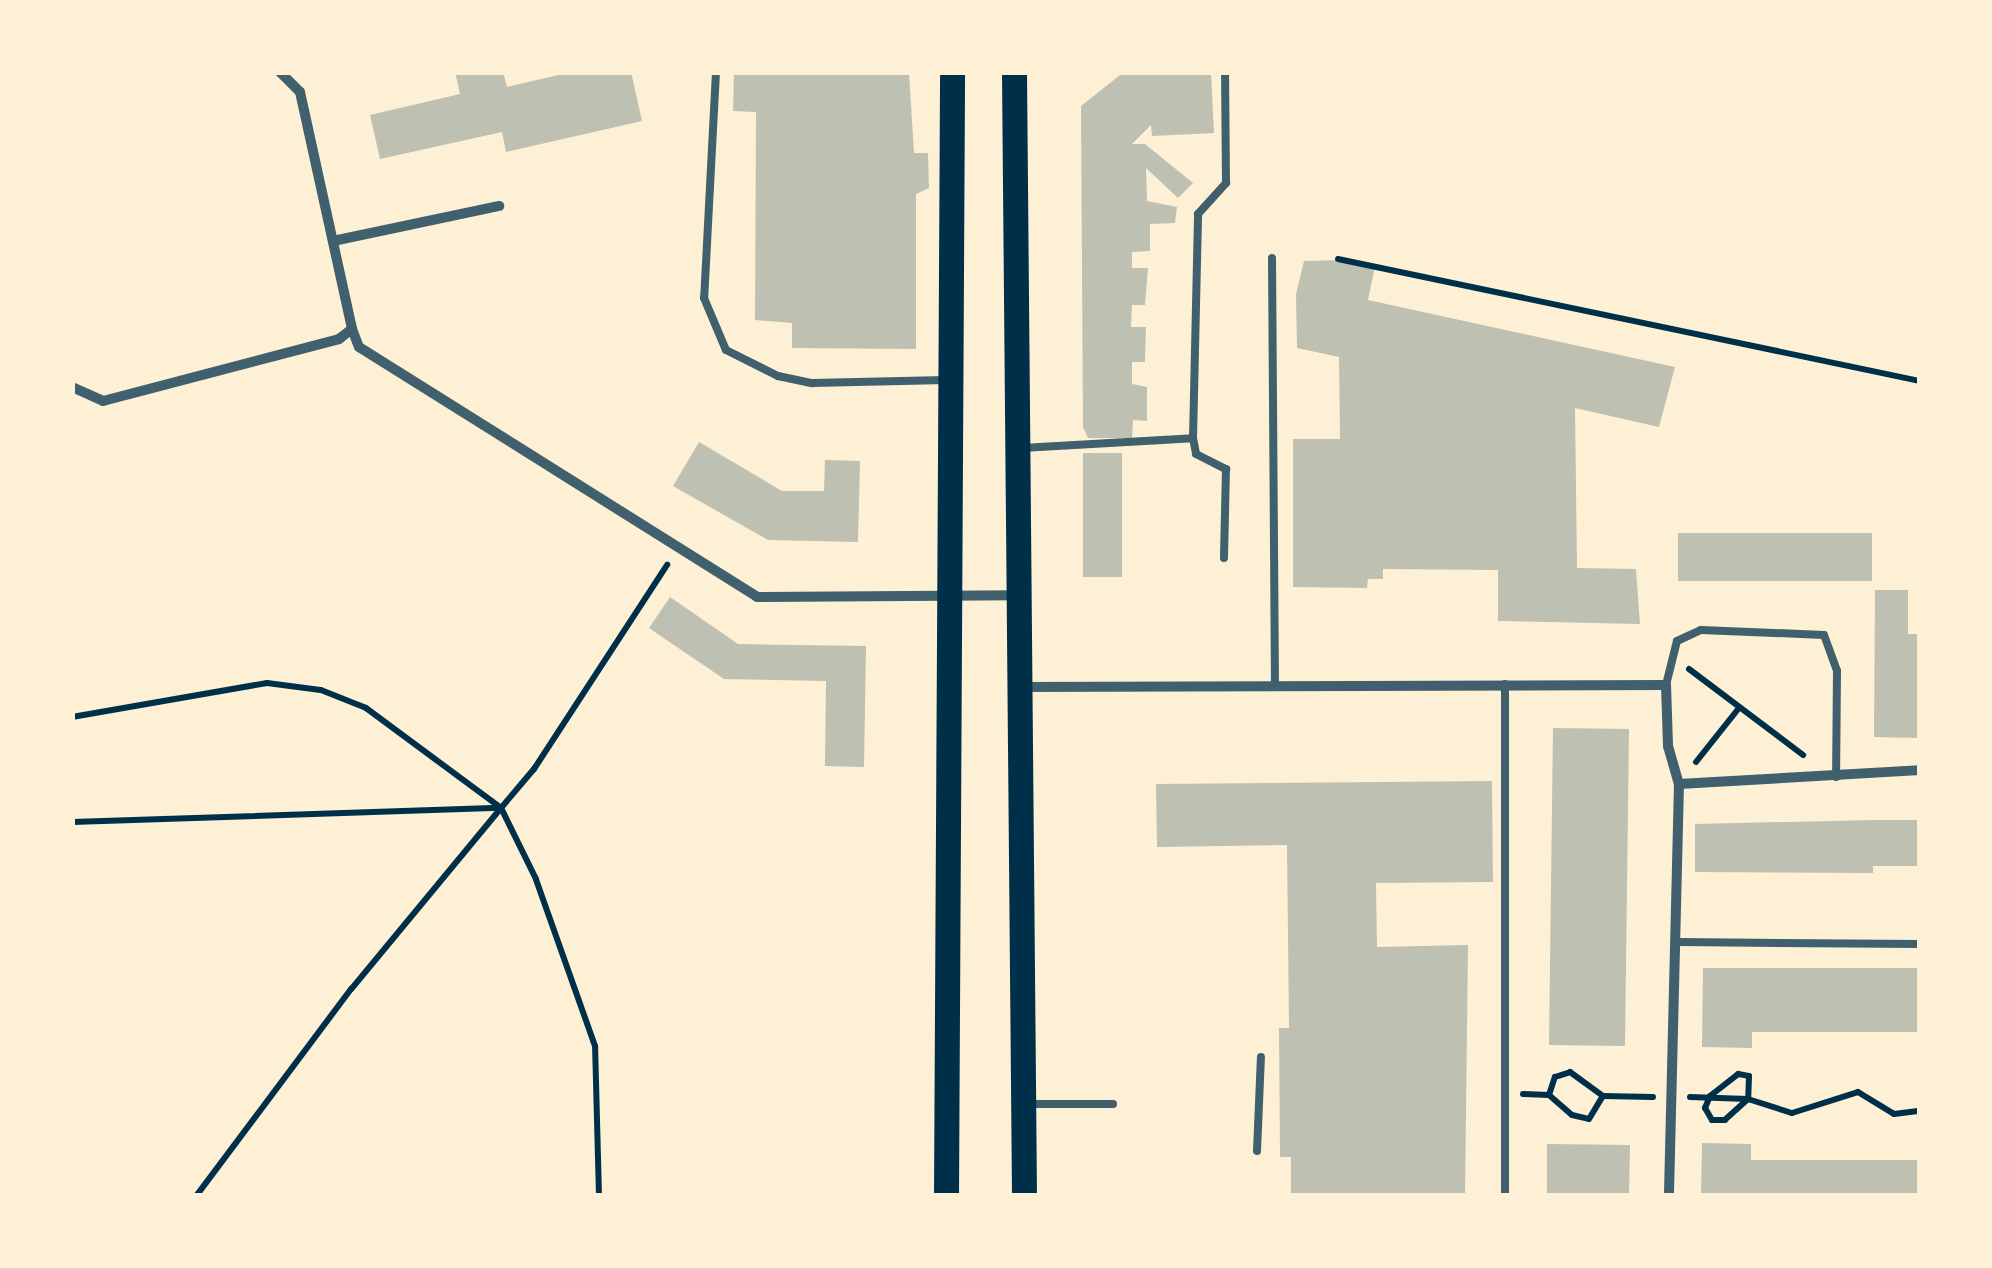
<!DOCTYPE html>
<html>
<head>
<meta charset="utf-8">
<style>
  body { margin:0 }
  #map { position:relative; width:1992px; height:1268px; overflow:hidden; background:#fdf0d5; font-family:"Roboto Condensed",sans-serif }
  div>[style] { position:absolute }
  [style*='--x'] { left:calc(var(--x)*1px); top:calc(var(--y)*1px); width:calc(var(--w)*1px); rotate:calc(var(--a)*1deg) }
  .building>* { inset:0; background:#bec0b2 }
  .path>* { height:6px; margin:-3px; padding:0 3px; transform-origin:3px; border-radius:3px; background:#003049 }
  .service>* { height:8px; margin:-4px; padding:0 4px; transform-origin:4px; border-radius:4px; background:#3f606c }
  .minor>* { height:10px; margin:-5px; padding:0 5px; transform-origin:5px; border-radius:5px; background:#3f606c }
  .primary>* { height:25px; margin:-12.5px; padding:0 12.5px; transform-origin:12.5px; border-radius:12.5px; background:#003049 }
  span { translate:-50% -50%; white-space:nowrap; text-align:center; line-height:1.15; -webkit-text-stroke:8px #fdf0d5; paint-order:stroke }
  .frame { position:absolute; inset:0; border:75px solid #fdf0d5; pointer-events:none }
</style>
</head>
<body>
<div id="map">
  <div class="building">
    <div style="clip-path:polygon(455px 72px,503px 72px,507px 87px,571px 72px,631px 72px,642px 121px,506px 152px,502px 132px,380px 159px,370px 115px,460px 94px)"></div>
    <div style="clip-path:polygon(734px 72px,909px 72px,914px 153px,928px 153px,929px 188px,916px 194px,916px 349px,792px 348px,792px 323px,755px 320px,756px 112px,733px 111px)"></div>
    <div style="clip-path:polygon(1211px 72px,1214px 133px,1152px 136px,1151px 125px,1132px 144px,1145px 144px,1193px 183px,1178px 198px,1146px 168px,1147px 201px,1177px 207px,1175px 223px,1150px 224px,1150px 251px,1132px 252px,1132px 268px,1148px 268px,1145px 305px,1132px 305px,1131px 327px,1146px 327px,1145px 362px,1132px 362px,1132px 384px,1147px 387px,1147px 421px,1133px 420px,1132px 438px,1088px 438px,1083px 427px,1081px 106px,1120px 75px)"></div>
    <div style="clip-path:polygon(1348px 260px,1375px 266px,1368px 300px,1675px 367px,1659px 427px,1575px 408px,1577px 568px,1636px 569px,1640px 624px,1498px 621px,1498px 570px,1383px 569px,1383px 579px,1368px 579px,1367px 588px,1293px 587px,1293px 439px,1340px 439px,1339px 357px,1297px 348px,1296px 294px,1304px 261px)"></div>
    <div style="clip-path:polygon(699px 442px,782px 491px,824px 491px,825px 460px,860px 461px,858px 542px,768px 540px,673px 486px)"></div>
    <div style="clip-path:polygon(1083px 453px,1122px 453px,1122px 577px,1083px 577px)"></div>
    <div style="clip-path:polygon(1678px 533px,1872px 533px,1872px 581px,1678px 581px)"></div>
    <div style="clip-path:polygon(1875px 590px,1908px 590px,1908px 634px,1920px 634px,1920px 738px,1874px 737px)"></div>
    <div style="clip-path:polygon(670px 597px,738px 644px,866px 646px,864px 767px,825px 766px,826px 681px,724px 679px,649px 628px)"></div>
    <div style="clip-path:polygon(1553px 728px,1629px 729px,1625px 1046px,1549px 1045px)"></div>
    <div style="clip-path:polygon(1492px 781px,1493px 882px,1376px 883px,1377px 947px,1468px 945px,1465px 1196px,1291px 1196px,1291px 1157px,1280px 1157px,1279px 1028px,1289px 1028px,1287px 845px,1157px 847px,1156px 784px)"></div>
    <div style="clip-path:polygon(1874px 820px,1920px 820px,1920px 866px,1873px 866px,1873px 873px,1695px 872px,1695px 824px)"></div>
    <div style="clip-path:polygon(1703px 968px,1920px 968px,1920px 1032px,1752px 1032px,1752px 1048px,1702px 1047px)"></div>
    <div style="clip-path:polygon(1702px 1143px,1751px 1144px,1751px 1160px,1920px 1160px,1920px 1196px,1701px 1196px)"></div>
    <div style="clip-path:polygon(1547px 1144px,1630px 1145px,1629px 1196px,1547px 1196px)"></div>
  </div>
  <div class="path">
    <div style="--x:1338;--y:259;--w:595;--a:11.84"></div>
    <div style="--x:1689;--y:669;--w:143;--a:37"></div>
    <div style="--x:72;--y:717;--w:198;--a:-9.9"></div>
    <div style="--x:267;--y:683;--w:54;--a:7.4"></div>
    <div style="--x:321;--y:690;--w:48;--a:21.8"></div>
    <div style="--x:366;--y:708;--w:168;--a:36.5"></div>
    <div style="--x:501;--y:808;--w:235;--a:129.6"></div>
    <div style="--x:351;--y:989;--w:259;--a:126.8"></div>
    <div style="--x:1696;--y:762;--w:69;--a:-51.5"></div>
    <div style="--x:72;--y:822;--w:428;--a:-1.9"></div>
    <div style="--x:1738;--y:1074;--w:11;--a:10"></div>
    <div style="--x:1749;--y:1076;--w:23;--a:92"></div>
    <div style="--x:1748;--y:1099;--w:31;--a:138"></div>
    <div style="--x:1725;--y:1120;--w:13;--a:180"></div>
    <div style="--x:1712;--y:1120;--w:14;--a:-120"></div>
    <div style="--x:1705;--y:1108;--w:13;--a:-67"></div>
    <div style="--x:1710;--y:1096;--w:36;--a:-38"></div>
    <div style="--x:1523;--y:1094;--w:26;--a:2"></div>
    <div style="--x:1549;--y:1095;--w:30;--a:41"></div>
    <div style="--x:1572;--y:1115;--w:17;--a:13"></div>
    <div style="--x:1589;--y:1119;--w:27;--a:-59"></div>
    <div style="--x:1603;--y:1096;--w:50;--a:1.1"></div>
    <div style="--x:1549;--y:1095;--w:19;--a:-72"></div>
    <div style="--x:1555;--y:1077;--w:16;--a:-18"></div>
    <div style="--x:1570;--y:1072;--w:41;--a:36"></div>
    <div style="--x:1690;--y:1097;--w:58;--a:2"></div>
    <div style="--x:1748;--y:1099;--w:46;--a:17.7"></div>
    <div style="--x:1792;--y:1113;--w:69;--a:-17.7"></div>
    <div style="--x:1858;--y:1092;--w:42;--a:31.4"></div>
    <div style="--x:1894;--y:1114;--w:26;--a:-7"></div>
    <div style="--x:599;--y:1196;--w:150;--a:-91.5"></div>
    <div style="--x:595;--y:1046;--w:177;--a:-109.5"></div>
    <div style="--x:536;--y:879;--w:79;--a:-116.2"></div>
    <div style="--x:501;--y:808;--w:51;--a:-49.8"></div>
    <div style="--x:534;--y:769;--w:244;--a:-56.9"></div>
  </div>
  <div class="service">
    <div style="--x:716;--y:72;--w:226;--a:93"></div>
    <div style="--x:704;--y:298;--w:56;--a:67.1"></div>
    <div style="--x:726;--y:350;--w:58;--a:26.6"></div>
    <div style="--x:778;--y:376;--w:35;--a:12"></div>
    <div style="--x:812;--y:383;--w:134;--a:-1.3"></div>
    <div style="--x:1272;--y:258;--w:426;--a:89.6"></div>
    <div style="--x:1193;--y:438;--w:224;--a:-88.7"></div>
    <div style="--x:1198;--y:214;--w:42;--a:-47.9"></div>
    <div style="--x:1226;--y:183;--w:111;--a:-90.5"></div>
    <div style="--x:1022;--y:448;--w:171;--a:-3.3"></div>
    <div style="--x:1193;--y:438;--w:16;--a:79"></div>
    <div style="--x:1196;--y:454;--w:34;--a:27"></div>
    <div style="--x:1226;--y:469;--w:89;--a:91.3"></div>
    <div style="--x:1505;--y:684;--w:512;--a:90"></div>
    <div style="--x:1666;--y:685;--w:45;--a:-76"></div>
    <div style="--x:1677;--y:641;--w:26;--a:-25"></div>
    <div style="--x:1701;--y:630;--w:123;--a:2.3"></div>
    <div style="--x:1824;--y:635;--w:38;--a:70"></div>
    <div style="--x:1837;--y:671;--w:106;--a:90.5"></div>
    <div style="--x:1677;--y:942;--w:243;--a:0.5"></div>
    <div style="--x:1028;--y:1104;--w:85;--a:0"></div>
    <div style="--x:1257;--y:1151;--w:94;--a:-87.6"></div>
  </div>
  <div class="minor">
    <div style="--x:280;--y:72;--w:28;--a:45"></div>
    <div style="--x:300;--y:92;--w:243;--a:77.6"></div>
    <div style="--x:333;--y:241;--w:170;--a:-11.9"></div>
    <div style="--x:72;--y:387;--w:34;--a:24"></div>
    <div style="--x:103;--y:401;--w:244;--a:-14.7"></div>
    <div style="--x:339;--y:339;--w:16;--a:-38"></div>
    <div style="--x:352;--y:329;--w:19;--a:69"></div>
    <div style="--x:359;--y:347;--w:470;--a:32.1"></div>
    <div style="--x:757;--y:597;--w:259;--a:-0.4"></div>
    <div style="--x:1019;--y:687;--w:647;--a:-0.18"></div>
    <div style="--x:1666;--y:685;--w:61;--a:88.1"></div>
    <div style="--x:1668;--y:746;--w:40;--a:74"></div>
    <div style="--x:1679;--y:784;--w:412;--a:91.4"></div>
    <div style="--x:1679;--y:784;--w:241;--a:-3.3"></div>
  </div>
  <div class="primary">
    <div style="--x:1014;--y:72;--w:1124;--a:89.49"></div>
    <div style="--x:946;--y:1196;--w:1124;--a:-89.69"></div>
  </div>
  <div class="frame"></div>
</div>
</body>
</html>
